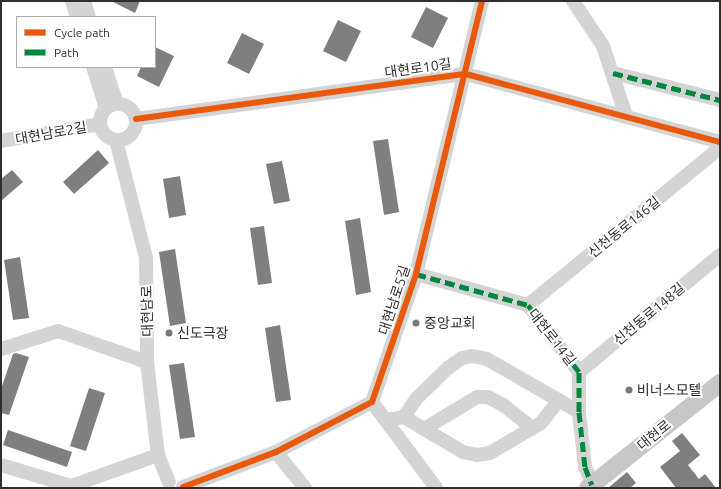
<!DOCTYPE html>
<html>
<head>
<meta charset="utf-8">
<style>
  body { margin:0 }
  #map { position:relative; width:721px; height:489px; overflow:hidden; background:#fff; font-family:Ubuntu,"Noto Sans KR",sans-serif }
  div>[style] { position:absolute }
  [style*='--x'] { left:calc(var(--x)*1px); top:calc(var(--y)*1px); width:calc(var(--w)*1px); rotate:calc(var(--a)*1deg) }
  .building>* { inset:0; background:#7f7f7f }
  .minor>* { height:14px; margin:-7px; padding:0 7px; transform-origin:7px; border-radius:7px; background:#d4d4d4 }
  .minor>.ring { margin:-7px; padding:0; box-sizing:content-box; background:none; border:14px solid #d4d4d4; border-radius:50% }
  .major>* { height:18px; margin:-9px; padding:0 9px; transform-origin:9px; border-radius:9px; background:#c7c7c7 }
  .quiet>* { height:5px; margin-top:-2.5px; transform-origin:0; background:repeating-linear-gradient(90deg,#00873e 0 10px,transparent 0 15px) }
  .cycleway>* { height:6px; margin:-3px; padding:0 3px; transform-origin:3px; border-radius:3px; background:#e8590c }
  .dots>* { width:11px; height:11px; translate:-50% -50%; box-sizing:border-box; border:2px solid #fff; border-radius:50% }
  span { translate:-50% -50%; white-space:nowrap; text-align:center; line-height:1.15; -webkit-text-stroke:4px #fff; paint-order:stroke }
  .street-label { font-size:14px; color:#2f2f2f }
  .poi-label { font-size:14px; color:#2f2f2f }
  .left { translate:0 -50%; text-align:left }
  .frame { position:absolute; inset:0; border:2px solid #2f2f2f; pointer-events:none }
  .legend { position:absolute; left:16px; top:16px; width:140px; height:52px; box-sizing:border-box; background:#fff; border:1px solid #acacac; margin:0; padding:5px 7px; list-style:none; font-size:12px; color:#2f2f2f }
  .legend li { display:flex; align-items:center; gap:8px; height:20px }
  .legend b { width:20px; border:1px solid #acacac }
</style>
</head>
<body>
<div id="map">
  <div class="building">
    <div style="clip-path:polygon(111px 1px,140px 1px,135px 13px)"></div>
    <div style="clip-path:polygon(426px 7px,448px 18px,433px 48px,411px 37px)"></div>
    <div style="clip-path:polygon(338px 20px,361px 31px,346px 62px,323px 51px)"></div>
    <div style="clip-path:polygon(242px 33px,264px 44px,249px 74px,227px 63px)"></div>
    <div style="clip-path:polygon(155px 47px,174px 56px,159px 87px,137px 76px,141px 67px,155px 67px)"></div>
    <div style="clip-path:polygon(388px 139px,399px 212px,384px 215px,373px 141px)"></div>
    <div style="clip-path:polygon(98px 150px,109px 163px,74px 194px,63px 182px)"></div>
    <div style="clip-path:polygon(282px 161px,290px 201px,274px 204px,266px 164px)"></div>
    <div style="clip-path:polygon(12px 170px,23px 182px,1px 201px,1px 179px)"></div>
    <div style="clip-path:polygon(180px 176px,186px 215px,169px 218px,163px 179px)"></div>
    <div style="clip-path:polygon(360px 218px,371px 292px,356px 295px,345px 221px)"></div>
    <div style="clip-path:polygon(264px 226px,272px 283px,258px 285px,250px 228px)"></div>
    <div style="clip-path:polygon(175px 249px,186px 323px,170px 326px,159px 252px)"></div>
    <div style="clip-path:polygon(20px 257px,29px 318px,13px 320px,4px 260px)"></div>
    <div style="clip-path:polygon(280px 325px,291px 400px,276px 402px,265px 328px)"></div>
    <div style="clip-path:polygon(16px 353px,29px 357px,9px 415px,1px 413px,1px 389px,13px 354px)"></div>
    <div style="clip-path:polygon(184px 363px,195px 437px,180px 439px,169px 365px)"></div>
    <div style="clip-path:polygon(89px 388px,105px 393px,86px 451px,70px 446px)"></div>
    <div style="clip-path:polygon(8px 430px,72px 452px,67px 467px,3px 445px)"></div>
    <div style="clip-path:polygon(682px 433px,700px 455px,688px 465px,699px 479px,705px 474px,716px 488px,676px 488px,660px 467px,680px 451px,672px 441px)"></div>
    <div style="clip-path:polygon(627px 472px,636px 483px,630px 488px,608px 488px)"></div>
  </div>
  <div class="minor">
    <div style="--x:72;--y:1;--w:17;--a:73"></div>
    <div style="--x:84;--y:1;--w:17;--a:73"></div>
    <div style="--x:573;--y:1;--w:54;--a:56.3"></div>
    <div style="--x:603;--y:46;--w:74;--a:71.8"></div>
    <div style="--x:93;--y:67;--w:43;--a:72.4"></div>
    <div style="--x:105;--y:67;--w:38;--a:72"></div>
    <div style="--x:613;--y:73;--w:110;--a:14.2"></div>
    <div class="ring" style="left:100px;top:104px;width:22px;height:22px"></div>
    <div style="--x:136;--y:119;--w:333;--a:-7.8"></div>
    <div style="--x:466;--y:74;--w:263;--a:15"></div>
    <div style="--x:116;--y:140;--w:122;--a:75.7"></div>
    <div style="--x:146;--y:258;--w:104;--a:89.4"></div>
    <div style="--x:147;--y:362;--w:94;--a:83.3"></div>
    <div style="--x:158;--y:455;--w:29;--a:68"></div>
    <div style="--x:1;--y:141;--w:100;--a:-9.7"></div>
    <div style="--x:416;--y:274;--w:116;--a:15.5"></div>
    <div style="--x:528;--y:305;--w:84;--a:52.7"></div>
    <div style="--x:579;--y:372;--w:40;--a:90"></div>
    <div style="--x:579;--y:412;--w:55;--a:83.8"></div>
    <div style="--x:585;--y:467;--w:23;--a:65"></div>
    <div style="--x:528;--y:305;--w:248;--a:-39.3"></div>
    <div style="--x:1;--y:349;--w:60;--a:-17.5"></div>
    <div style="--x:58;--y:331;--w:94;--a:19.2"></div>
    <div style="--x:579;--y:372;--w:183;--a:-39.7"></div>
    <div style="--x:372;--y:402;--w:107;--a:53.3"></div>
    <div style="--x:404;--y:417;--w:23;--a:-56"></div>
    <div style="--x:417;--y:398;--w:43;--a:-44.1"></div>
    <div style="--x:448;--y:368;--w:17;--a:-36"></div>
    <div style="--x:462;--y:358;--w:10;--a:-11"></div>
    <div style="--x:472;--y:356;--w:15;--a:11"></div>
    <div style="--x:487;--y:359;--w:106;--a:29.9"></div>
    <div style="--x:386;--y:420;--w:18;--a:-9"></div>
    <div style="--x:404;--y:417;--w:69;--a:30.7"></div>
    <div style="--x:463;--y:452;--w:14;--a:12"></div>
    <div style="--x:477;--y:455;--w:13;--a:-9"></div>
    <div style="--x:490;--y:453;--w:59;--a:-30.5"></div>
    <div style="--x:541;--y:423;--w:29;--a:-52"></div>
    <div style="--x:424;--y:429;--w:62;--a:-31.1"></div>
    <div style="--x:477;--y:397;--w:11;--a:0"></div>
    <div style="--x:488;--y:397;--w:17;--a:28"></div>
    <div style="--x:503;--y:405;--w:37;--a:38"></div>
    <div style="--x:276;--y:452;--w:46;--a:51.1"></div>
    <div style="--x:1;--y:465;--w:73;--a:16.7"></div>
    <div style="--x:71;--y:486;--w:92;--a:-19.6"></div>
    <div style="--x:183;--y:487;--w:99;--a:-20.6"></div>
    <div style="--x:276;--y:452;--w:108;--a:-27.5"></div>
    <div style="--x:372;--y:402;--w:135;--a:-71"></div>
    <div style="--x:416;--y:274;--w:281;--a:-76.4"></div>
  </div>
  <div class="major">
    <div style="--x:588;--y:488;--w:169;--a:-38.5"></div>
  </div>
  <div class="quiet">
    <div style="--x:613;--y:73;--w:110;--a:14.2"></div>
    <div style="--x:416;--y:274;--w:116;--a:15.5"></div>
    <div style="--x:528;--y:305;--w:84;--a:52.7"></div>
    <div style="--x:579;--y:372;--w:40;--a:90"></div>
    <div style="--x:579;--y:412;--w:55;--a:83.8"></div>
    <div style="--x:585;--y:467;--w:19;--a:69"></div>
  </div>
  <div class="cycleway">
    <div style="--x:136;--y:119;--w:333;--a:-7.8"></div>
    <div style="--x:466;--y:74;--w:263;--a:15"></div>
    <div style="--x:183;--y:487;--w:99;--a:-20.6"></div>
    <div style="--x:276;--y:452;--w:108;--a:-27.5"></div>
    <div style="--x:372;--y:402;--w:135;--a:-71"></div>
    <div style="--x:416;--y:274;--w:281;--a:-76.4"></div>
  </div>
  <div class="dots">
    <div style="left:416px;top:323px;background:#787878"></div>
    <div style="left:169px;top:333px;background:#787878"></div>
    <div style="left:629px;top:390px;background:#787878"></div>
  </div>
  <div class="street-label">
    <span style="left:418px;top:68px;rotate:-8deg">대현로10길</span>
    <span style="left:51px;top:133px;rotate:-10deg">대현남로2길</span>
    <span style="left:624px;top:227px;rotate:-39deg">신천동로146길</span>
    <span style="left:394px;top:300px;rotate:-72deg">대현남로5길</span>
    <span style="left:147px;top:311px;rotate:-91deg">대현남로</span>
    <span style="left:649px;top:314px;rotate:-40deg">신천동로148길</span>
    <span style="left:552px;top:337px;rotate:52deg">대현로14길</span>
    <span style="left:654px;top:435px;rotate:-39deg">대현로</span>
  </div>
  <div class="poi-label">
    <span class="left" style="left:424px;top:323px">중앙교회</span>
    <span class="left" style="left:177px;top:333px">신도극장</span>
    <span class="left" style="left:637px;top:390px">비너스모텔</span>
  </div>
  <div class="frame"></div>
  <ul class="legend">
  <li><b style="height:5px;background:#e8590c"></b>Cycle path</li>
  <li><b style="height:5px;background:#00873e"></b>Path</li>
  </ul>
</div>
</body>
</html>
